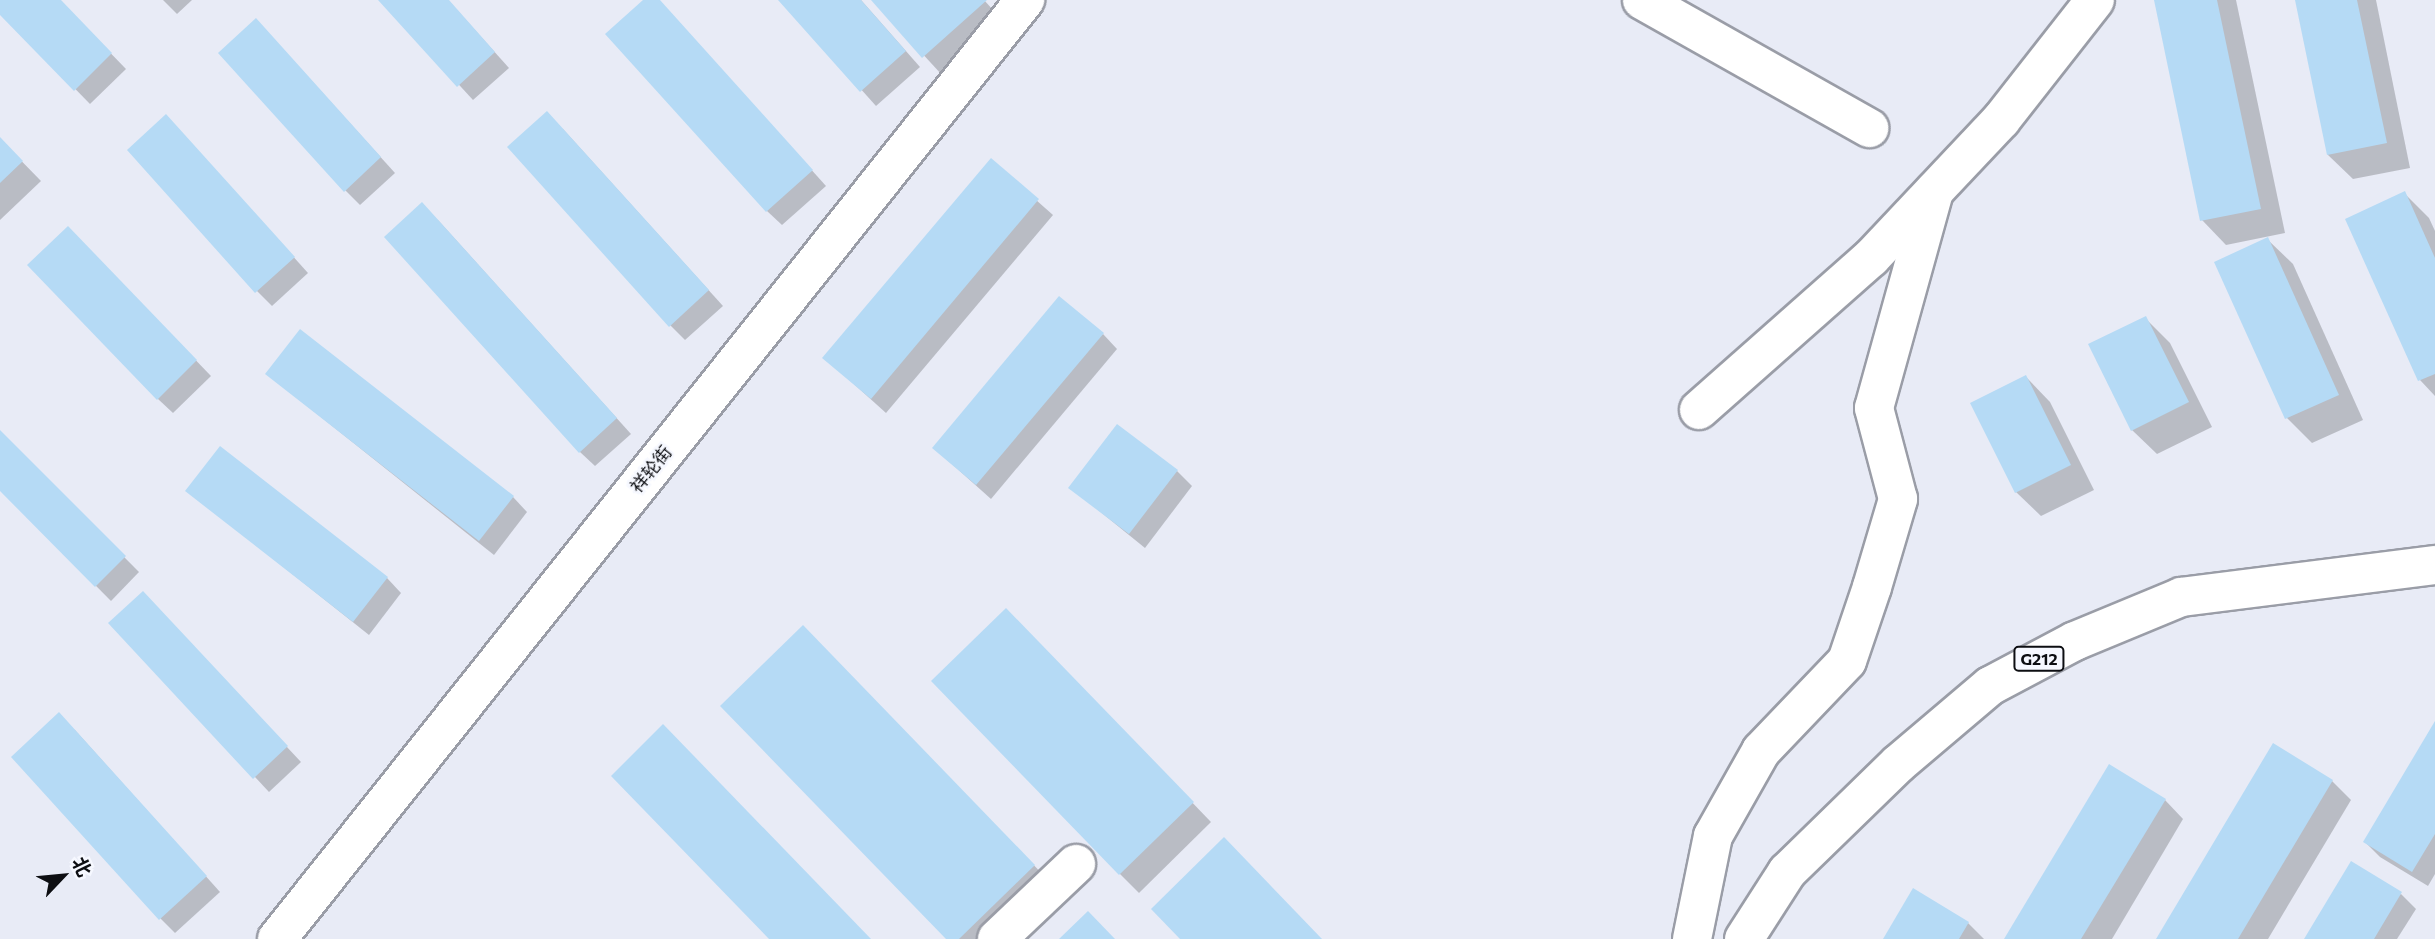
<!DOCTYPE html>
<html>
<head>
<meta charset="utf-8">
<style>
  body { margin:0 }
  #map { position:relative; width:2435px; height:939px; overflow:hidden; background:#e8ebf6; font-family:Commissioner,"Noto Sans SC",sans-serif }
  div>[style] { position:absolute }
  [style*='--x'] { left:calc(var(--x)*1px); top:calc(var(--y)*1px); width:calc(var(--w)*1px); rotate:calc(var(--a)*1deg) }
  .shadow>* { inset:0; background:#0003 }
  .building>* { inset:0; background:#b5daf5 }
  .roads { filter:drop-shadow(2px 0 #9a9da7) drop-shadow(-2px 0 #9a9da7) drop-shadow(0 2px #9a9da7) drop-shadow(0 -2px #9a9da7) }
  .minor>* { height:38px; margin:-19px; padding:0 19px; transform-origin:19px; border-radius:19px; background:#fff }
  .highway>* { height:38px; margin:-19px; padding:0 19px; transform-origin:19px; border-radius:19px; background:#fff }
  span { translate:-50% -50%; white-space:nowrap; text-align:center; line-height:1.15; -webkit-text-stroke:5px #f6f8ff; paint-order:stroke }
  .shield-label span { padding:2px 5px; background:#f6f8ff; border:2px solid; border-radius:5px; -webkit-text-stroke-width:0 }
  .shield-label { font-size:16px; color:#0d0e12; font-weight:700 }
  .street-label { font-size:18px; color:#0d0e12 }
  .north { position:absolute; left:28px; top:841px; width:70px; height:70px; -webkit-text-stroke:5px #f6f8ff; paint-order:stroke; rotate:64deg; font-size:19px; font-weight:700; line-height:28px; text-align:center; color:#0d0e12 }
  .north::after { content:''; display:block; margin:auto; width:24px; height:32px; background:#0d0e12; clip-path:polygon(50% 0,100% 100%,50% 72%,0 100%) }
</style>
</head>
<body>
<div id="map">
  <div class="shadow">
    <div style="clip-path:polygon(0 0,59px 0,126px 69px,90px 104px,0 12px)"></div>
    <div style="clip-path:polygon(163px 0,192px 0,177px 14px)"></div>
    <div style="clip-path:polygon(381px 0,448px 0,509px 68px,473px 100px)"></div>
    <div style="clip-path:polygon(645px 0,658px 0,667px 9px,826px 186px,782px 225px,767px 211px)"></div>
    <div style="clip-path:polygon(781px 0,861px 0,920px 67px,876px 106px)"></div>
    <div style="clip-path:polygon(873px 0,984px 0,1003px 21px,942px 75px)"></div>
    <div style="clip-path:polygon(2156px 0,2236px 0,2285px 233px,2226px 245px,2202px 220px)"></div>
    <div style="clip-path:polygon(2297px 0,2376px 0,2410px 168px,2353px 179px,2328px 155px)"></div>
    <div style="clip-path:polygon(270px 35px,395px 173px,360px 205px,345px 190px)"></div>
    <div style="clip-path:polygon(562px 128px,723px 306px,685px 340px,670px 325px)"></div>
    <div style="clip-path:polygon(181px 132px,308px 273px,272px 306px,257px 291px)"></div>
    <div style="clip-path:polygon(0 139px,41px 181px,0 220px)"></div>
    <div style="clip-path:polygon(991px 160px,1053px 215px,886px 413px,825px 358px)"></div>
    <div style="clip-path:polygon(2405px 194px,2429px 218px,2435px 231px,2435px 396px,2420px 380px)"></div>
    <div style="clip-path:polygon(437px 219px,631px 434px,595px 466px,580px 452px)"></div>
    <div style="clip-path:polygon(2268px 240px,2293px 264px,2363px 420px,2312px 443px,2287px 418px,2216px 263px)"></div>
    <div style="clip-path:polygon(83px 243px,211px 376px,173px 413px,158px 399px)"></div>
    <div style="clip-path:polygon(2145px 318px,2170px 343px,2212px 427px,2157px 454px,2132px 430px)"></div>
    <div style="clip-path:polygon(1103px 334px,1117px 349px,991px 499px,934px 448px)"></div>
    <div style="clip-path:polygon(267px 374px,513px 497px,527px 512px,494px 555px)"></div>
    <div style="clip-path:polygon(2026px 377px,2050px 402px,2094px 490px,2041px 516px,2016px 492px)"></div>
    <div style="clip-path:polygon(0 432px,139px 572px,111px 601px,0 489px)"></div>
    <div style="clip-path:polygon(1177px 471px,1192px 486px,1145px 548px,1071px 488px)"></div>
    <div style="clip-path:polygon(188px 491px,387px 578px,401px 593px,369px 635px)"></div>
    <div style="clip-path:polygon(157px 608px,301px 762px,269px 792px,255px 777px)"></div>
    <div style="clip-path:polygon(1025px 629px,1211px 822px,1139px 893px,1120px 874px)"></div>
    <div style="clip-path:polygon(822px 646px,1053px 885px,997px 939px,949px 939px)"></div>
    <div style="clip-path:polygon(2435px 725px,2435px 874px,2428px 886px,2380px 857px,2365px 842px)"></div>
    <div style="clip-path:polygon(74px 729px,220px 892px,175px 933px,160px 918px)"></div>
    <div style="clip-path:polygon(2332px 781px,2351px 800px,2268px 939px,2158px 939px)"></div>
    <div style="clip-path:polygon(2165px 800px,2183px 819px,2112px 939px,2006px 939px)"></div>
    <div style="clip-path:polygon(1914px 890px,1968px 923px,1984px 939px,1885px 939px)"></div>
    <div style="clip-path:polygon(2401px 894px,2416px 909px,2397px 939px,2306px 939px)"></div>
  </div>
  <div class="building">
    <div style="clip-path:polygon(0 0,61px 0,112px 53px,74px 91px,0 15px)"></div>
    <div style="clip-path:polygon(378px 0,449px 0,495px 52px,457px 87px)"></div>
    <div style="clip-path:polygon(643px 0,660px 0,813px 170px,766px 212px,605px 34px)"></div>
    <div style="clip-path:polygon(778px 0,861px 0,906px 51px,860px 92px)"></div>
    <div style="clip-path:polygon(871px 0,987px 0,922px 58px)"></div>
    <div style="clip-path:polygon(2154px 0,2217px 0,2261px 209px,2200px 221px)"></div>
    <div style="clip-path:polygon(2295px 0,2357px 0,2387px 143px,2327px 155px)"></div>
    <div style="clip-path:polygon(256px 18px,381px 157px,344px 192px,218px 53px)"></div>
    <div style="clip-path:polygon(547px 111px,709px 290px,669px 327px,507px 147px)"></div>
    <div style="clip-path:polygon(166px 114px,295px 257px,255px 293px,127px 150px)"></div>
    <div style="clip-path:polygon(0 137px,23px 161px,0 183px)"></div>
    <div style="clip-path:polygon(991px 158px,1039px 199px,871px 399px,822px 358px)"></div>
    <div style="clip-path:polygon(2405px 191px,2435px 258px,2435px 374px,2418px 381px,2345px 219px)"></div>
    <div style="clip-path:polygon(422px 202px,617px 418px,579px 453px,384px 237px)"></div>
    <div style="clip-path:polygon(68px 226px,197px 360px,157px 400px,27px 265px)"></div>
    <div style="clip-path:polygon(2268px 237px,2339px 395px,2285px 419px,2214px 262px)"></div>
    <div style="clip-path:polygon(1059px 296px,1104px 333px,976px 485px,932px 448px)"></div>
    <div style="clip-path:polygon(2146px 316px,2189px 402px,2131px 431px,2088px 344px)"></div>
    <div style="clip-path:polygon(300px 329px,514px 496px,479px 541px,265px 374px)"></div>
    <div style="clip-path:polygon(2026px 375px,2071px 465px,2015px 493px,1970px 403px)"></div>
    <div style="clip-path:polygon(1117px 424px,1178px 470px,1129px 534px,1068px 488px)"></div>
    <div style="clip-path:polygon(0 430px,126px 556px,95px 587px,0 491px)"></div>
    <div style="clip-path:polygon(220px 446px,388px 577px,353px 622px,185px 491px)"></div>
    <div style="clip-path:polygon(143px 591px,288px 746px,253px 779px,108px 623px)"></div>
    <div style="clip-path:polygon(1006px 608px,1194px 802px,1119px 875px,931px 681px)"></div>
    <div style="clip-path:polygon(803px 625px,1035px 865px,959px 939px,946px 939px,720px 706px)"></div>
    <div style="clip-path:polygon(59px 712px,207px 876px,159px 920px,11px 757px)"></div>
    <div style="clip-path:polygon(2435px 721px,2435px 834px,2412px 872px,2363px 842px)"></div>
    <div style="clip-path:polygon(663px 724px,871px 939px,769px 939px,611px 776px)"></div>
    <div style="clip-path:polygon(2273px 743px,2333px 780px,2238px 939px,2156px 939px)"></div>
    <div style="clip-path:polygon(2109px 764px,2166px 799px,2081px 939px,2004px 939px)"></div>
    <div style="clip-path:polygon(1224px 837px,1322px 939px,1180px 939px,1151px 909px)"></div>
    <div style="clip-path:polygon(2351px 861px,2402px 892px,2374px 939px,2304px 939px)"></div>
    <div style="clip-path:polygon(1913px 888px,1969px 922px,1959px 939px,1883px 939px)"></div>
    <div style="clip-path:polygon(1088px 911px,1115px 939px,1059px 939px)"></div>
  </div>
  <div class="roads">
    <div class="minor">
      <div style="--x:1642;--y:0;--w:261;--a:29.4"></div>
      <div style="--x:1699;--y:410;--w:230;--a:-41.5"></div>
      <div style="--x:1871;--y:258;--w:190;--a:-46.7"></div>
      <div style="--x:2001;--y:120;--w:152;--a:-51.9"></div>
      <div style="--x:277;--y:939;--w:1201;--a:-51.46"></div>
      <div style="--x:997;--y:939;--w:109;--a:-43.5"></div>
      <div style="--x:1692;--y:939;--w:105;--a:-78.5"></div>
      <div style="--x:1713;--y:836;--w:98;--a:-60.5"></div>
      <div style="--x:1761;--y:751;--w:124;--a:-46.3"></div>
      <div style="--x:1847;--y:661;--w:78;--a:-71.3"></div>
      <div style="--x:1872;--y:587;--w:92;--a:-73.5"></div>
      <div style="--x:1898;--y:499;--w:94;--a:-104.8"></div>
      <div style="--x:1874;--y:408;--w:225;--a:-74.5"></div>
    </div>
    <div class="highway">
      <div style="--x:1744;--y:939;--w:80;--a:-57.3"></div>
      <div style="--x:1787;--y:872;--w:155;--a:-44.2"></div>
      <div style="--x:1898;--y:764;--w:121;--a:-40.3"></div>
      <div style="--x:1990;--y:686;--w:96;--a:-27.9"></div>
      <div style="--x:2075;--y:641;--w:115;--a:-22.5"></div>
      <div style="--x:2181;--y:597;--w:256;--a:-7.2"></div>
    </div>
  </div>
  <div class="shield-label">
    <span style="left:2039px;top:659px">G212</span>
  </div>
  <div class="street-label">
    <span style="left:651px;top:469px;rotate:-51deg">祥轮街</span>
  </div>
  <div class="north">北</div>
</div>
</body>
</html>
